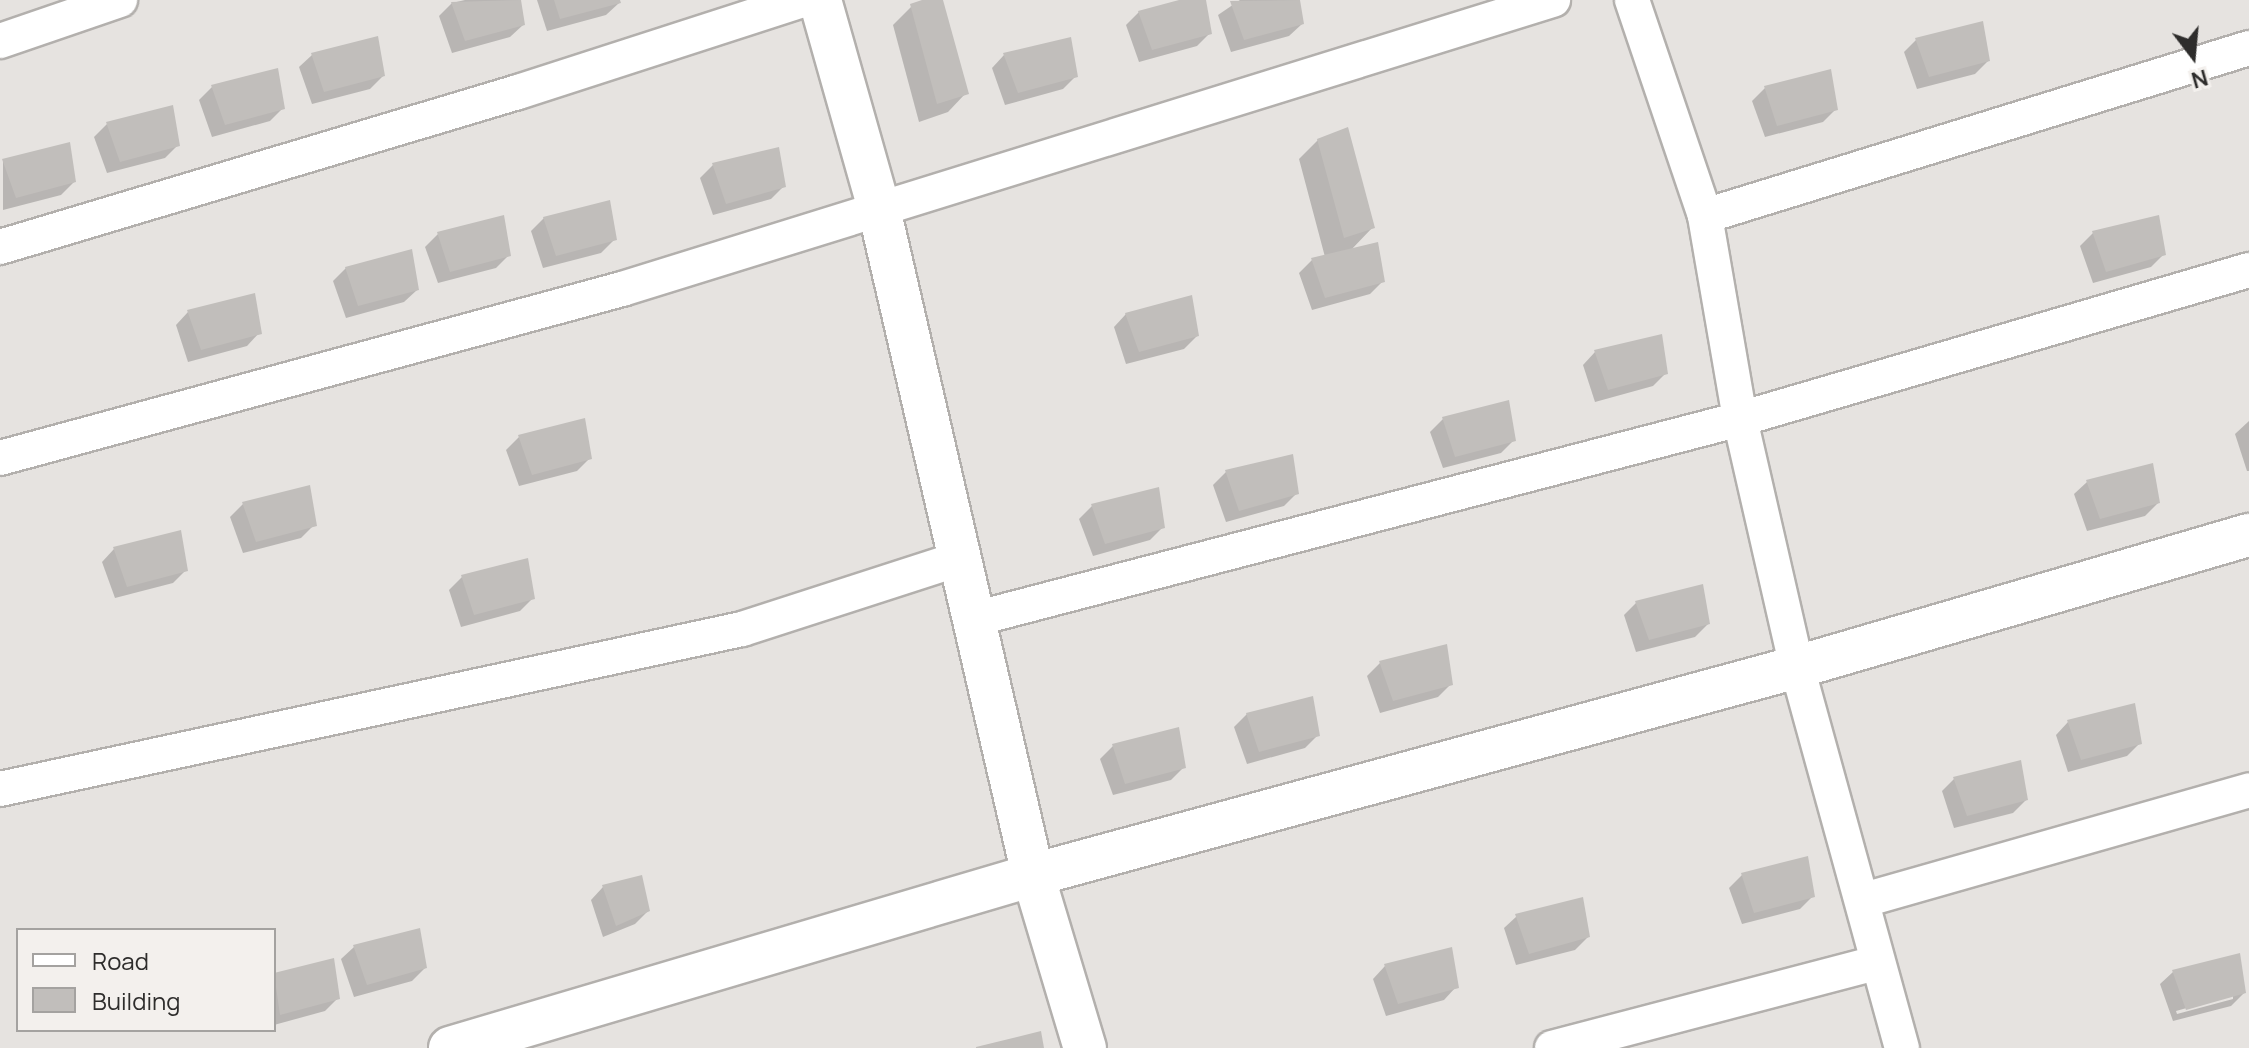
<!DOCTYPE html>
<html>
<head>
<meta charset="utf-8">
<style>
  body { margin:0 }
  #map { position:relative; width:2249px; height:1048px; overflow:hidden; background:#e6e3e0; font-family:Manrope,sans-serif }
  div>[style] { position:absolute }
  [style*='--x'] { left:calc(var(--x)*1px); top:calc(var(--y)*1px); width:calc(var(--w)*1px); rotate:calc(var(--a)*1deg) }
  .shadow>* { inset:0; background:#0003 }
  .building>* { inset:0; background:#c1bebb }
  .roads { filter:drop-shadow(2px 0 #b3b0ad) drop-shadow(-2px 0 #b3b0ad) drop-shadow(0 2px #b3b0ad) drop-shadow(0 -2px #b3b0ad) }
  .minor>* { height:34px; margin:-17px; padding:0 17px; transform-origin:17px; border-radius:17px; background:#fff }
  .tertiary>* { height:42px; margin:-21px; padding:0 21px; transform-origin:21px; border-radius:21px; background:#fff }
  span { translate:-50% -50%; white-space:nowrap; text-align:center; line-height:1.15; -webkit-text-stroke:6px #f3f0ed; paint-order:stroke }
  .legend { position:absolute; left:16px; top:928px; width:260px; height:104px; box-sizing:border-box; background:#f3f0ed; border:2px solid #a4a2a0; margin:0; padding:10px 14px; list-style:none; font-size:24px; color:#2e2d2c }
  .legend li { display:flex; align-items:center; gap:16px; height:40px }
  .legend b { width:40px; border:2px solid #a4a2a0 }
  .north { position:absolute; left:2153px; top:16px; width:80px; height:80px; -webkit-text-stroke:6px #f3f0ed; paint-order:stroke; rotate:164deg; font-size:22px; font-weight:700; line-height:32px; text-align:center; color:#2e2d2c }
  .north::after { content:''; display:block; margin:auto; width:28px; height:36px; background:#2e2d2c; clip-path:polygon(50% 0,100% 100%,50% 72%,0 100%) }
</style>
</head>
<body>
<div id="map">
  <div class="shadow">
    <div style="clip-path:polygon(465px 0,519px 0,523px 25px,510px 37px,452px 53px,439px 16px,452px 3px)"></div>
    <div style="clip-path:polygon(537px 0,618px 0,619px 3px,606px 15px,547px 31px)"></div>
    <div style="clip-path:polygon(927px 0,941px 0,966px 93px,948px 112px,919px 122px,893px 25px,912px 6px)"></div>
    <div style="clip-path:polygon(1187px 0,1204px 0,1210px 33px,1197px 46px,1139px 62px,1126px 25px,1139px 12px)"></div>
    <div style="clip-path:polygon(1240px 0,1298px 0,1302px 24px,1289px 36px,1231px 52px,1218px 15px)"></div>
    <div style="clip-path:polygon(1916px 40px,1988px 61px,1975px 74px,1917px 89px,1904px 52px)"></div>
    <div style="clip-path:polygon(312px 55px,383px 76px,370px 89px,312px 104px,299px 67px)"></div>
    <div style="clip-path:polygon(1004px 55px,1076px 76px,1063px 89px,1005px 105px,992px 68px)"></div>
    <div style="clip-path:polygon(212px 87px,283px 108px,270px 121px,212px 137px,199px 100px)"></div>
    <div style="clip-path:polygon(1765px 88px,1836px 109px,1823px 122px,1765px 137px,1752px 101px)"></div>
    <div style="clip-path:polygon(107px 124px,178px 145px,165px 158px,107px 173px,94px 137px)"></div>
    <div style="clip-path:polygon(1318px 140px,1373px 227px,1350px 251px,1383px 281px,1370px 294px,1312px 310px,1299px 273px,1312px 260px,1325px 257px,1299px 159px)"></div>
    <div style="clip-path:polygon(3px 161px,74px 182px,61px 195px,3px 210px)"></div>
    <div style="clip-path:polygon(713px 165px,784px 186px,771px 199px,713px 215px,700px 178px)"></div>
    <div style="clip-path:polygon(544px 218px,614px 240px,601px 253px,543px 268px,531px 231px)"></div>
    <div style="clip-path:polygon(2093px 233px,2164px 254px,2151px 267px,2093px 283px,2080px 246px)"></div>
    <div style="clip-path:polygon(438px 234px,509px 255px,496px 268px,438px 283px,425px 247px)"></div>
    <div style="clip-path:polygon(346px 268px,417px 290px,404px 302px,346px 318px,333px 281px)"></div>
    <div style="clip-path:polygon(188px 312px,259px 333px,247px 346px,188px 362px,176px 325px)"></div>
    <div style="clip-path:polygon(1126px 314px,1197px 336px,1184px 349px,1126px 364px,1114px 327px)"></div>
    <div style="clip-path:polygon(1595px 352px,1666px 373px,1653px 386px,1595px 402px,1583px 365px)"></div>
    <div style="clip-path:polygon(1443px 419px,1514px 440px,1501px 453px,1443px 468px,1430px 432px)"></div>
    <div style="clip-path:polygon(2249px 421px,2249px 471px,2247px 471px,2235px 434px)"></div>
    <div style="clip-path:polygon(519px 437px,590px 458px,577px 471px,519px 486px,506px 450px)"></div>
    <div style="clip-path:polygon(1226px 472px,1297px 493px,1284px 506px,1226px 522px,1213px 485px)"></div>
    <div style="clip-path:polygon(2087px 482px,2158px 503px,2145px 516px,2087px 531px,2074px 494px)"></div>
    <div style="clip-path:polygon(243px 504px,314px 525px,301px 538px,243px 553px,230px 517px)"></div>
    <div style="clip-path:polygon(1092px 506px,1163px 527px,1150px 540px,1093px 556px,1079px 519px)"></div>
    <div style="clip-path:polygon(114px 549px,186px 570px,173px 583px,115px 598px,102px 562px)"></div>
    <div style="clip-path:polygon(526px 561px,533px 598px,520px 611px,461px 627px,449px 590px,462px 577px)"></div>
    <div style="clip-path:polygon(1636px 603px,1708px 624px,1695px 637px,1636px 652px,1624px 615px)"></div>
    <div style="clip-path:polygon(1380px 663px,1451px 684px,1438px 697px,1380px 713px,1367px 676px)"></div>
    <div style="clip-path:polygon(1247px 714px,1318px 735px,1305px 748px,1247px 764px,1234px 727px)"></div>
    <div style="clip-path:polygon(2068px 722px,2140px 743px,2127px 756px,2068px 772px,2056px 735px)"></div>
    <div style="clip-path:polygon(1177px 729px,1184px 767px,1171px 780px,1113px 795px,1100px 759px,1113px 746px)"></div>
    <div style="clip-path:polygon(1954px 779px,2026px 800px,2013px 813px,1954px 828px,1942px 791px)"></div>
    <div style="clip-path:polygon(1742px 875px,1813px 896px,1800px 909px,1742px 924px,1729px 888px)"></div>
    <div style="clip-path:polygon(603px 887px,648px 911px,635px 924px,603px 937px,591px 900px)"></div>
    <div style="clip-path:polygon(1517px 916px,1588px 937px,1575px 950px,1516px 965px,1504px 928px)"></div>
    <div style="clip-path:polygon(354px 947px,425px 968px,412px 981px,354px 997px,341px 959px)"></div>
    <div style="clip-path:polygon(332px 961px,338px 998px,325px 1011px,274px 1025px,274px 975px)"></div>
    <div style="clip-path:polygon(1385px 966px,1456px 987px,1444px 1000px,1386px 1016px,1373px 979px)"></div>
    <div style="clip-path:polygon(evenodd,2173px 972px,2244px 993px,2231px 1006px,2173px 1021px,2160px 984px,2173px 972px,2233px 995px,2233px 999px,2177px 1014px,2176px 1011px,2233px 995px)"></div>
  </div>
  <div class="building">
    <div style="clip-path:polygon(521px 0,525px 25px,465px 41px,451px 2px)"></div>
    <div style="clip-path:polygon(554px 0,620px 0,621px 3px,560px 19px)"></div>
    <div style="clip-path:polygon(922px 0,943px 0,969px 94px,937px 104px,910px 4px)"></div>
    <div style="clip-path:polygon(1179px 0,1206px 0,1212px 34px,1152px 50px,1138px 11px)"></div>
    <div style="clip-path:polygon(1300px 0,1304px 24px,1244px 40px,1230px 1px)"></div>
    <div style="clip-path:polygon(1983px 21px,1990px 61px,1929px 77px,1915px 38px)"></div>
    <div style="clip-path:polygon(378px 36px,385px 76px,324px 92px,311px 53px)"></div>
    <div style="clip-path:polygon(1071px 37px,1078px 77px,1018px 93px,1003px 53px)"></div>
    <div style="clip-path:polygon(278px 68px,285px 109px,225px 125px,211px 85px)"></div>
    <div style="clip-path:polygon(1831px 69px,1838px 110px,1777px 126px,1764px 86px)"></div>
    <div style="clip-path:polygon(173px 105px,180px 146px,120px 162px,106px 122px)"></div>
    <div style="clip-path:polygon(1348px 127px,1375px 228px,1344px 238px,1317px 139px)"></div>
    <div style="clip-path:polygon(70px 142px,76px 182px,16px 198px,2px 159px)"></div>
    <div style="clip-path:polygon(779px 147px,786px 187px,726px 204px,712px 163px)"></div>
    <div style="clip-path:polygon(610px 200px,617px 240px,556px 256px,543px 217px)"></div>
    <div style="clip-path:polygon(504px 215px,511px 256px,450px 272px,437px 232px)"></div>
    <div style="clip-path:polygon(2159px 215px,2166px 255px,2106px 272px,2092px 231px)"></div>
    <div style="clip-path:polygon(1378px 242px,1385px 282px,1325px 298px,1311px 258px)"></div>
    <div style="clip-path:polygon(412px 249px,419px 290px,358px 306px,345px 267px)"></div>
    <div style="clip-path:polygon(255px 293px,262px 334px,201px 350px,187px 310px)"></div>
    <div style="clip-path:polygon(1192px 295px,1199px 336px,1139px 352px,1125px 313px)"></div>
    <div style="clip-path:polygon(1662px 334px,1668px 374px,1608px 390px,1594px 350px)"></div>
    <div style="clip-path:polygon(1509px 400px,1516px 441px,1455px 457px,1442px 417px)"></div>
    <div style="clip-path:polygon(585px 418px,592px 459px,532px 475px,518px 435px)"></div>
    <div style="clip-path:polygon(1293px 454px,1299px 494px,1239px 511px,1225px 470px)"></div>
    <div style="clip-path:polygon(2153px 463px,2160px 503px,2100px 519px,2086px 480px)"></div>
    <div style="clip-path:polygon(310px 485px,317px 526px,256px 542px,242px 502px)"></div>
    <div style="clip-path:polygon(1159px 487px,1165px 528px,1105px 544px,1091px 504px)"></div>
    <div style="clip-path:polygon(181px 530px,188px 571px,127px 587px,113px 547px)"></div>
    <div style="clip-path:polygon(528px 558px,535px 599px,474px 615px,461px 575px)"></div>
    <div style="clip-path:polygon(1703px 584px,1710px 624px,1649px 640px,1635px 601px)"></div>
    <div style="clip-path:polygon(1447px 644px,1453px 685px,1393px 701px,1379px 661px)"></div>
    <div style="clip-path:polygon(1313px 696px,1320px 736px,1259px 752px,1246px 713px)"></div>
    <div style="clip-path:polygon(2135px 703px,2142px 744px,2081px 760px,2067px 720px)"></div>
    <div style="clip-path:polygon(1179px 727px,1186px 768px,1125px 784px,1112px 744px)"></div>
    <div style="clip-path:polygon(2021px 760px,2028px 800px,1967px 816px,1953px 777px)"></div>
    <div style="clip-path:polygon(1808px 856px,1815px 897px,1754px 913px,1741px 873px)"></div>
    <div style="clip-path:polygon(642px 875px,650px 911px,616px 926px,602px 885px)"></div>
    <div style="clip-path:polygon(1583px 897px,1590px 937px,1529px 954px,1515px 914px)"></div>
    <div style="clip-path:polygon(420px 928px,427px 968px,367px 985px,353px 945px)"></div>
    <div style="clip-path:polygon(1452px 947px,1459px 988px,1398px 1004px,1384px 964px)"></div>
    <div style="clip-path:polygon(2240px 953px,2246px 993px,2186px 1010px,2172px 970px)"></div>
    <div style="clip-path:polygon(334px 958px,340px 999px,280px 1015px,274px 973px)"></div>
    <div style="clip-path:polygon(1041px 1031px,1044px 1048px,976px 1048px,976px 1047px)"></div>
  </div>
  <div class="roads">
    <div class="minor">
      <div style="--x:1632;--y:0;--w:228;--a:71.3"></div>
      <div style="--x:1705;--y:216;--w:206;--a:80.2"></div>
      <div style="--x:1740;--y:419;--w:254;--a:77.1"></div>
      <div style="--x:1797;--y:667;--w:395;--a:74.6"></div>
      <div style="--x:0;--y:41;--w:127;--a:-18.9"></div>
      <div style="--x:1705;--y:216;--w:569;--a:-17.16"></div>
      <div style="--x:0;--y:247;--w:541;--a:-16.66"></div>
      <div style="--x:518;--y:92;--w:299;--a:-17.9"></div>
      <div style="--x:0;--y:458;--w:645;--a:-15.2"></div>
      <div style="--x:622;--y:289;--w:975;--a:-17.25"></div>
      <div style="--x:974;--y:619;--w:792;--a:-14.63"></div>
      <div style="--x:1740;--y:419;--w:530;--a:-16.32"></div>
      <div style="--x:0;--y:789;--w:759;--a:-12.17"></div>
      <div style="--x:742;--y:629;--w:231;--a:-17.9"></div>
      <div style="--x:1864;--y:900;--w:400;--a:-15.9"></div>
      <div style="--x:1552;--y:1048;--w:336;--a:-14.7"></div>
    </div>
    <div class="tertiary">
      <div style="--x:820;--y:0;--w:217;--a:74.2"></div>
      <div style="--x:879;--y:209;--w:684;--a:76.98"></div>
      <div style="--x:1033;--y:875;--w:181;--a:73.3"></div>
      <div style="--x:450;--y:1048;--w:608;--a:-16.53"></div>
      <div style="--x:1033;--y:875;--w:792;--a:-15.23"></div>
      <div style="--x:1797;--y:667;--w:471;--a:-16.3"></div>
    </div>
  </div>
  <ul class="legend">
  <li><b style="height:10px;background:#fff"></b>Road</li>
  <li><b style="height:22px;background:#c1bebb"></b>Building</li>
  </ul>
  <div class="north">N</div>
</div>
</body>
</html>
